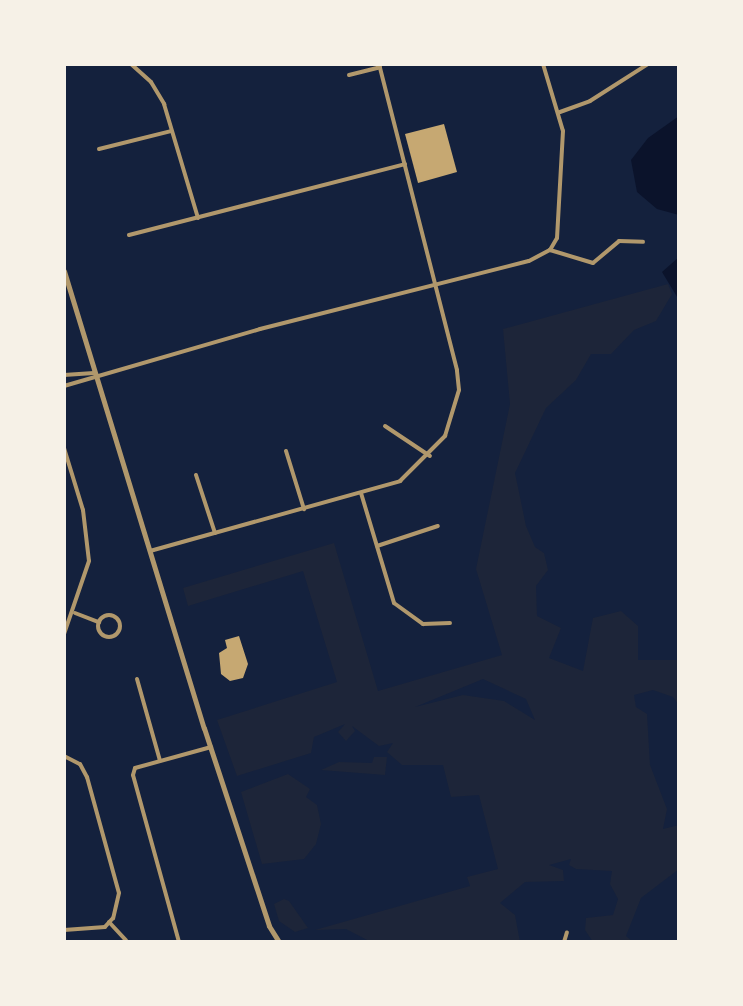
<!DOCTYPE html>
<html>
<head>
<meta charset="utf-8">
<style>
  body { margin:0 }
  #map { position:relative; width:743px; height:1006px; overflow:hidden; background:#14213d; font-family:Overpass,sans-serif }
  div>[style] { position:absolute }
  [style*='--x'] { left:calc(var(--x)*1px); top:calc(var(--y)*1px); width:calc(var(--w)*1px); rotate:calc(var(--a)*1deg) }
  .green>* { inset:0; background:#1d2539 }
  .water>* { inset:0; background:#0b132b }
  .building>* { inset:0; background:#c6a872 }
  .minor>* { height:4px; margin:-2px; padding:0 2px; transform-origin:2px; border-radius:2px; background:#b1986c }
  .minor>.ring { margin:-2px; padding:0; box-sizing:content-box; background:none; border:4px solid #b1986c; border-radius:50% }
  .tertiary>* { height:5px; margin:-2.5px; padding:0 2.5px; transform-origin:2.5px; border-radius:2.5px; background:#b1986c }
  span { translate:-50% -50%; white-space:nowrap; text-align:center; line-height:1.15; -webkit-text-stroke:8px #f6f1e7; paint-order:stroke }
  .frame { position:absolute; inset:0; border:66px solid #f6f1e7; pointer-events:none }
</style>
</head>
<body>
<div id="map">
  <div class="green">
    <div style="clip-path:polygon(evenodd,668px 284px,672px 294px,656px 321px,634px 330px,611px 354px,591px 354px,576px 380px,546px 408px,515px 473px,526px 526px,535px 547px,544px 553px,548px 570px,536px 586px,537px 616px,561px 628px,549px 658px,583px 671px,593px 618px,621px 611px,638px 626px,638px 660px,679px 660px,679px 705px,673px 697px,653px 690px,634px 695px,636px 707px,647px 714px,650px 765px,667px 809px,663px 829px,679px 825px,679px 869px,641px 898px,626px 936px,633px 942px,593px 942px,585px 930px,586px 918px,613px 915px,618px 899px,610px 884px,612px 871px,576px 869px,569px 865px,571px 859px,549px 865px,563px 870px,564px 881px,525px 882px,500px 903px,515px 915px,520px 942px,371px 942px,346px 929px,315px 930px,470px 886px,467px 877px,498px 869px,479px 795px,451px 797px,443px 765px,402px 765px,387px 752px,393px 743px,379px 746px,352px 726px,355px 731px,346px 741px,338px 732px,345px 724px,314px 737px,311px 753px,237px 776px,217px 720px,337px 682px,303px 571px,188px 606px,183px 588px,334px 543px,378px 691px,502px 655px,476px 569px,510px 404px,503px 329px,668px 284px,483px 679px,526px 699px,535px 720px,504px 701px,463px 695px,415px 707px,483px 679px)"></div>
    <div style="clip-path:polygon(374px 757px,387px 757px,385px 775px,321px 770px,339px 762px,372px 763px)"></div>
    <div style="clip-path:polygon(288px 774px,310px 789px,306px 797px,317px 805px,321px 824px,316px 844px,304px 859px,262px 864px,241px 792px)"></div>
    <div style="clip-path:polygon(284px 899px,289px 901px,308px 928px,295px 932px,279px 921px,274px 904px)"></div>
  </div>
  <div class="water">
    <div style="clip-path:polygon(679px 116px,679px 215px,657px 209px,637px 192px,631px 160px,648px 138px)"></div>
    <div style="clip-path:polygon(679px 257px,679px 300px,662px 272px)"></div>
  </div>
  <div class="building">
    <div style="clip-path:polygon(444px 124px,457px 172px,418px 183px,405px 134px)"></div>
    <div style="clip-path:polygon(239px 636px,248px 664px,243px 678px,230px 681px,221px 674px,219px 653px,227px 648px,225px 640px)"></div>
  </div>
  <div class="minor">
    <div style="--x:131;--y:64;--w:27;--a:42"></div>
    <div style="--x:151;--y:82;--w:26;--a:59"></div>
    <div style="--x:164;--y:104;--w:119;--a:73.4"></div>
    <div style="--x:543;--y:64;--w:70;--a:73.4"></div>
    <div style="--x:563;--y:131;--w:107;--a:93.2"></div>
    <div style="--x:557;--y:238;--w:14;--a:120"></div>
    <div style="--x:349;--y:75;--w:32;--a:-14"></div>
    <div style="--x:560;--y:112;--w:32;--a:-20"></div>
    <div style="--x:590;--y:101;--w:69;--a:-32.5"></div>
    <div style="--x:99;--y:149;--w:74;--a:-14"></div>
    <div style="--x:129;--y:235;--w:285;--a:-14.4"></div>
    <div style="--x:64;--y:375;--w:30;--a:-4"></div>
    <div style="--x:64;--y:386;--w:204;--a:-16.2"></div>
    <div style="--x:260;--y:329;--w:277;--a:-14.2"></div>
    <div style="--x:529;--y:261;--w:24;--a:-28"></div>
    <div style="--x:550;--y:250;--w:45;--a:16.8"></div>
    <div style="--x:593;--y:263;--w:34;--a:-40"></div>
    <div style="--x:619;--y:241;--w:24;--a:2"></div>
    <div style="--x:385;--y:426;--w:54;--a:33.7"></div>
    <div style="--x:64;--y:448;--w:65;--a:73"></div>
    <div style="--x:83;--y:510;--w:51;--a:83.3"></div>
    <div style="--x:89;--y:561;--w:77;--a:108.9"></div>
    <div style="--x:286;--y:451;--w:61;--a:72.8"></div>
    <div style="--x:196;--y:475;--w:61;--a:71.9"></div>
    <div style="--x:361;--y:493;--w:115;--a:73.3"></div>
    <div style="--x:394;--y:603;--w:36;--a:36"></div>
    <div style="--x:423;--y:624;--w:27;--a:-2"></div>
    <div style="--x:377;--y:546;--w:64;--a:-18.2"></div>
    <div style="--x:150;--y:551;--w:260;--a:-15.6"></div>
    <div style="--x:400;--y:481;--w:64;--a:-45"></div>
    <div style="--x:445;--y:436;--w:48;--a:-73.1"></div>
    <div style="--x:459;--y:390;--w:20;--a:-96"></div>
    <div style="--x:457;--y:370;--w:316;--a:-104.3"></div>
    <div style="--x:75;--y:613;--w:26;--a:21"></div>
    <div class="ring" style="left:98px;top:615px;width:18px;height:18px"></div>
    <div style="--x:137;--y:679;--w:85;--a:74.3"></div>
    <div style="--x:64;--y:756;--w:18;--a:27"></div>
    <div style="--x:80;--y:764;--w:15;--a:62"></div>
    <div style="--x:87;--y:777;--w:120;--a:74.6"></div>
    <div style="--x:119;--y:893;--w:26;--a:103"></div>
    <div style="--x:113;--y:918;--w:12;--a:132"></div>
    <div style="--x:105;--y:927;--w:41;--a:175.8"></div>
    <div style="--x:109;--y:922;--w:25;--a:47"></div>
    <div style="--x:179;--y:942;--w:173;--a:-105.4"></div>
    <div style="--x:133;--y:775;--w:7;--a:-74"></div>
    <div style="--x:135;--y:768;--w:79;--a:-15.4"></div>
    <div style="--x:564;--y:942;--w:10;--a:-73"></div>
  </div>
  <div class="tertiary">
    <div style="--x:64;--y:271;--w:478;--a:73"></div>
    <div style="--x:204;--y:728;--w:208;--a:71.8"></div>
    <div style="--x:269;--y:926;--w:19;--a:58"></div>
  </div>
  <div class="frame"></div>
</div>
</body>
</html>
